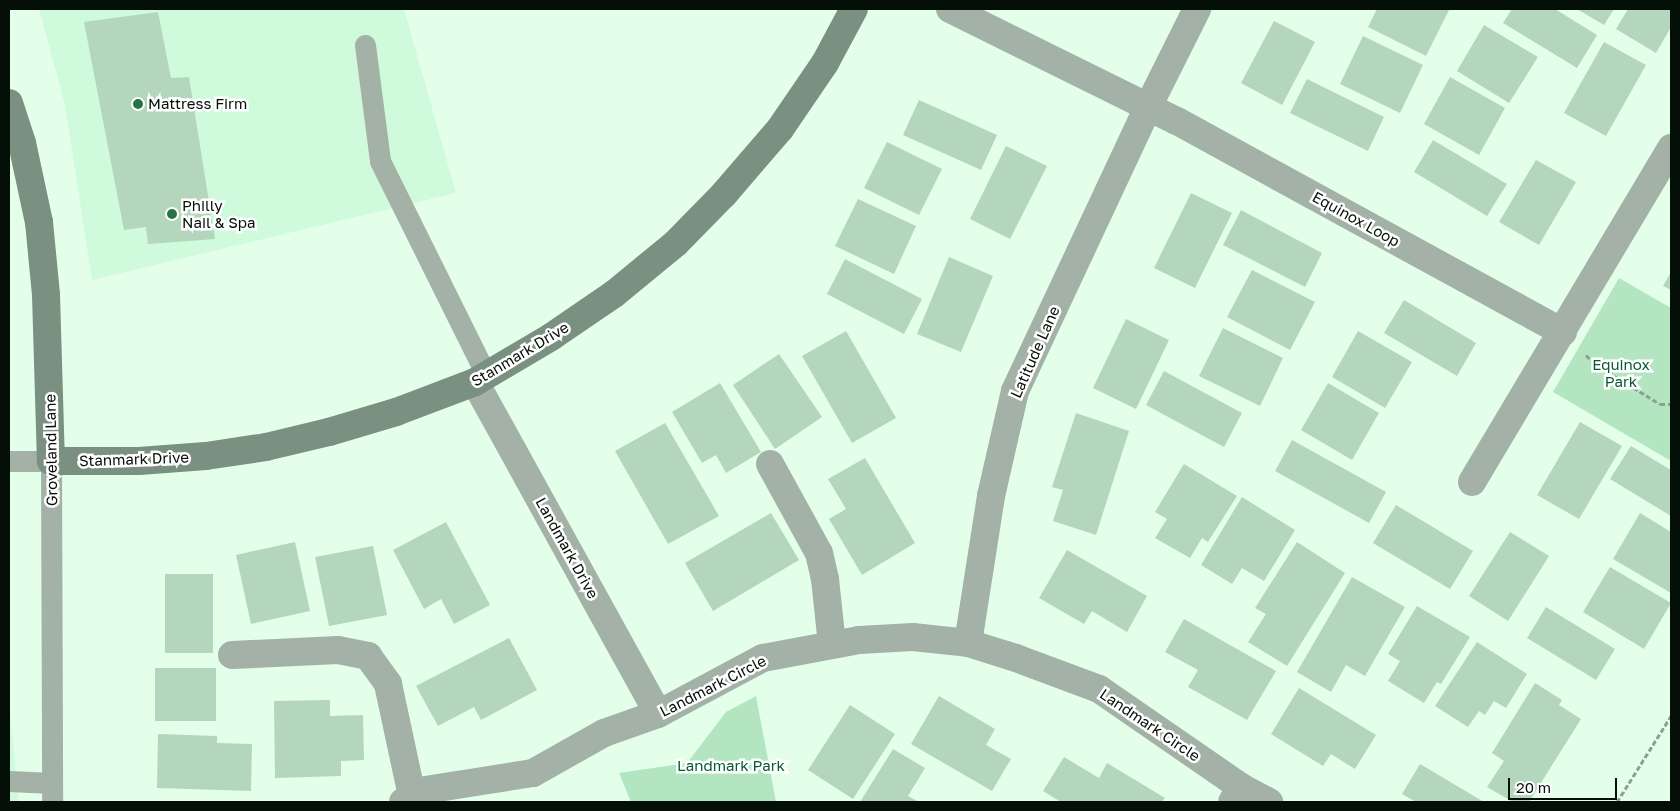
<!DOCTYPE html>
<html>
<head>
<meta charset="utf-8">
<style>
  body { margin:0 }
  #map { position:relative; width:1680px; height:811px; overflow:hidden; background:#e3ffea; font-family:"Golos Text",sans-serif }
  div>[style] { position:absolute }
  [style*='--x'] { left:calc(var(--x)*1px); top:calc(var(--y)*1px); width:calc(var(--w)*1px); rotate:calc(var(--a)*1deg) }
  .built>* { inset:0; background:#cffadb }
  .green>* { inset:0; background:#b2e5c0 }
  .building>* { inset:0; background:#b4d6bd }
  .path>* { height:3px; margin-top:-1.5px; transform-origin:0; background:repeating-linear-gradient(90deg,#8ca191 0 5px,transparent 0 7.5px) }
  .service>* { height:21px; margin:-10.5px; padding:0 10.5px; transform-origin:10.5px; border-radius:10.5px; background:#a3b1a7 }
  .minor>* { height:28px; margin:-14px; padding:0 14px; transform-origin:14px; border-radius:14px; background:#a3b1a7 }
  .secondary>* { height:28px; margin:-14px; padding:0 14px; transform-origin:14px; border-radius:14px; background:#7a9080 }
  .dots>* { width:14px; height:14px; translate:-50% -50%; box-sizing:border-box; border:2px solid #fff; border-radius:50% }
  span { translate:-50% -50%; white-space:nowrap; text-align:center; line-height:1.15; -webkit-text-stroke:5px #fff; paint-order:stroke }
  .poi-label { font-size:15px; color:#040f07 }
  .left { translate:0 -50%; text-align:left }
  .street-label { font-size:15px; color:#040f07 }
  .park-label { font-size:15px; color:#035b2f }
  .frame { position:absolute; inset:0; border:10px solid #040f07; pointer-events:none }
  .scale { position:absolute; left:1508px; top:778px; width:109px; height:22px; box-sizing:border-box; border:2px solid #040f07; border-top:0; padding-left:6px; font-size:15px; line-height:18px; white-space:nowrap; color:#040f07; -webkit-text-stroke:4px #fff; paint-order:stroke }
</style>
</head>
<body>
<div id="map">
  <div class="built">
    <div style="clip-path:polygon(39px 9px,404px 9px,456px 193px,92px 280px,65px 105px)"></div>
    <div style="clip-path:polygon(9px 703px,19px 802px,9px 802px)"></div>
  </div>
  <div class="green">
    <div style="clip-path:polygon(1619px 278px,1671px 308px,1671px 461px,1553px 392px)"></div>
    <div style="clip-path:polygon(756px 696px,776px 802px,631px 802px,619px 773px,687px 763px,726px 712px)"></div>
  </div>
  <div class="building">
    <div style="clip-path:polygon(1377px 9px,1447px 9px,1449px 10px,1426px 56px,1368px 27px)"></div>
    <div style="clip-path:polygon(1512px 9px,1555px 9px,1597px 35px,1577px 68px,1503px 23px)"></div>
    <div style="clip-path:polygon(1577px 9px,1614px 9px,1604px 25px)"></div>
    <div style="clip-path:polygon(1628px 9px,1671px 9px,1671px 27px,1656px 53px,1616px 29px)"></div>
    <div style="clip-path:polygon(158px 12px,171px 78px,189px 77px,215px 239px,148px 244px,146px 227px,124px 230px,84px 22px)"></div>
    <div style="clip-path:polygon(1274px 21px,1315px 42px,1282px 105px,1241px 83px)"></div>
    <div style="clip-path:polygon(1484px 25px,1538px 57px,1509px 103px,1457px 71px)"></div>
    <div style="clip-path:polygon(1363px 36px,1423px 65px,1400px 113px,1340px 84px)"></div>
    <div style="clip-path:polygon(1604px 42px,1646px 65px,1606px 136px,1564px 113px)"></div>
    <div style="clip-path:polygon(1450px 77px,1505px 108px,1479px 155px,1424px 124px)"></div>
    <div style="clip-path:polygon(1307px 79px,1384px 117px,1368px 151px,1290px 113px)"></div>
    <div style="clip-path:polygon(919px 100px,997px 135px,981px 170px,903px 135px)"></div>
    <div style="clip-path:polygon(1433px 140px,1507px 184px,1487px 216px,1414px 172px)"></div>
    <div style="clip-path:polygon(887px 142px,942px 169px,919px 215px,864px 188px)"></div>
    <div style="clip-path:polygon(1006px 146px,1047px 166px,1010px 239px,970px 219px)"></div>
    <div style="clip-path:polygon(1536px 160px,1576px 182px,1539px 245px,1499px 222px)"></div>
    <div style="clip-path:polygon(1191px 193px,1232px 213px,1195px 288px,1154px 268px)"></div>
    <div style="clip-path:polygon(858px 199px,916px 226px,894px 274px,835px 246px)"></div>
    <div style="clip-path:polygon(1241px 210px,1322px 253px,1305px 287px,1223px 245px)"></div>
    <div style="clip-path:polygon(949px 257px,993px 276px,961px 352px,917px 334px)"></div>
    <div style="clip-path:polygon(845px 259px,922px 299px,904px 334px,827px 294px)"></div>
    <div style="clip-path:polygon(1252px 270px,1315px 302px,1290px 350px,1227px 317px)"></div>
    <div style="clip-path:polygon(1671px 272px,1671px 290px,1663px 286px)"></div>
    <div style="clip-path:polygon(1404px 300px,1476px 343px,1457px 376px,1384px 333px)"></div>
    <div style="clip-path:polygon(1126px 319px,1169px 340px,1136px 409px,1093px 388px)"></div>
    <div style="clip-path:polygon(1223px 328px,1283px 358px,1260px 406px,1199px 376px)"></div>
    <div style="clip-path:polygon(846px 331px,896px 418px,852px 443px,802px 356px)"></div>
    <div style="clip-path:polygon(1358px 331px,1412px 362px,1385px 408px,1332px 377px)"></div>
    <div style="clip-path:polygon(779px 354px,822px 417px,775px 449px,733px 385px)"></div>
    <div style="clip-path:polygon(1164px 371px,1242px 413px,1224px 447px,1146px 405px)"></div>
    <div style="clip-path:polygon(720px 383px,761px 452px,726px 473px,716px 455px,702px 463px,672px 412px)"></div>
    <div style="clip-path:polygon(1328px 383px,1379px 413px,1352px 460px,1301px 430px)"></div>
    <div style="clip-path:polygon(1076px 413px,1129px 431px,1096px 535px,1053px 521px,1063px 490px,1052px 487px)"></div>
    <div style="clip-path:polygon(1580px 422px,1622px 446px,1579px 519px,1537px 495px)"></div>
    <div style="clip-path:polygon(665px 423px,719px 516px,668px 544px,615px 451px)"></div>
    <div style="clip-path:polygon(1292px 440px,1386px 492px,1369px 523px,1275px 471px)"></div>
    <div style="clip-path:polygon(1631px 446px,1671px 470px,1671px 516px,1610px 479px)"></div>
    <div style="clip-path:polygon(865px 458px,915px 543px,862px 575px,829px 519px,846px 509px,828px 479px)"></div>
    <div style="clip-path:polygon(1184px 464px,1237px 496px,1208px 542px,1202px 538px,1190px 558px,1155px 538px,1167px 519px,1155px 512px)"></div>
    <div style="clip-path:polygon(1242px 497px,1295px 530px,1264px 581px,1242px 568px,1232px 584px,1201px 565px)"></div>
    <div style="clip-path:polygon(1396px 505px,1473px 551px,1450px 589px,1373px 543px)"></div>
    <div style="clip-path:polygon(771px 513px,799px 560px,713px 611px,685px 563px)"></div>
    <div style="clip-path:polygon(1640px 513px,1671px 532px,1671px 593px,1613px 559px)"></div>
    <div style="clip-path:polygon(446px 522px,490px 605px,454px 624px,441px 599px,424px 609px,393px 550px)"></div>
    <div style="clip-path:polygon(1510px 532px,1549px 556px,1508px 621px,1469px 596px)"></div>
    <div style="clip-path:polygon(295px 542px,310px 611px,251px 624px,236px 555px)"></div>
    <div style="clip-path:polygon(1297px 542px,1345px 573px,1287px 666px,1248px 642px,1266px 614px,1255px 608px)"></div>
    <div style="clip-path:polygon(373px 546px,387px 615px,329px 626px,315px 557px)"></div>
    <div style="clip-path:polygon(1067px 550px,1147px 596px,1127px 632px,1092px 611px,1084px 624px,1039px 598px)"></div>
    <div style="clip-path:polygon(1610px 567px,1671px 603px,1644px 649px,1583px 612px)"></div>
    <div style="clip-path:polygon(165px 574px,213px 574px,213px 653px,165px 653px)"></div>
    <div style="clip-path:polygon(1352px 577px,1405px 607px,1365px 676px,1346px 665px,1331px 692px,1297px 672px)"></div>
    <div style="clip-path:polygon(1417px 606px,1470px 637px,1441px 684px,1437px 682px,1424px 703px,1388px 681px,1400px 661px,1388px 654px)"></div>
    <div style="clip-path:polygon(1546px 607px,1615px 649px,1596px 680px,1527px 638px)"></div>
    <div style="clip-path:polygon(1184px 619px,1276px 671px,1247px 720px,1188px 687px,1198px 670px,1165px 652px)"></div>
    <div style="clip-path:polygon(509px 638px,537px 690px,481px 720px,474px 707px,438px 726px,416px 686px)"></div>
    <div style="clip-path:polygon(1477px 642px,1527px 674px,1506px 708px,1494px 701px,1485px 715px,1479px 711px,1468px 727px,1435px 706px)"></div>
    <div style="clip-path:polygon(155px 668px,216px 668px,216px 721px,155px 721px)"></div>
    <div style="clip-path:polygon(1535px 683px,1562px 700px,1559px 705px,1581px 719px,1529px 802px,1513px 802px,1487px 787px,1504px 761px,1492px 753px)"></div>
    <div style="clip-path:polygon(1299px 688px,1376px 735px,1355px 769px,1331px 754px,1323px 766px,1271px 734px)"></div>
    <div style="clip-path:polygon(939px 696px,995px 729px,986px 745px,1011px 759px,992px 791px,911px 744px)"></div>
    <div style="clip-path:polygon(330px 700px,330px 716px,363px 715px,364px 760px,341px 761px,341px 776px,275px 778px,274px 701px)"></div>
    <div style="clip-path:polygon(850px 705px,895px 734px,853px 799px,808px 770px)"></div>
    <div style="clip-path:polygon(158px 734px,217px 736px,217px 743px,252px 744px,251px 791px,157px 788px)"></div>
    <div style="clip-path:polygon(893px 749px,925px 768px,908px 796px,919px 802px,860px 802px)"></div>
    <div style="clip-path:polygon(1064px 757px,1099px 778px,1107px 763px,1165px 798px,1162px 802px,1061px 802px,1043px 791px)"></div>
    <div style="clip-path:polygon(1420px 764px,1484px 802px,1416px 802px,1402px 794px)"></div>
  </div>
  <div class="path">
    <div style="--x:1586;--y:355;--w:13;--a:45"></div>
    <div style="--x:1595;--y:364;--w:76;--a:31.6"></div>
    <div style="--x:1660;--y:404;--w:11;--a:0"></div>
    <div style="--x:1617;--y:802;--w:102;--a:-57.9"></div>
  </div>
  <div class="service">
    <div style="--x:365;--y:45;--w:117;--a:82.6"></div>
    <div style="--x:380;--y:161;--w:239;--a:63.6"></div>
    <div style="--x:9;--y:461;--w:42;--a:0"></div>
    <div style="--x:51;--y:461;--w:341;--a:89.8"></div>
    <div style="--x:9;--y:781;--w:43;--a:2.7"></div>
  </div>
  <div class="minor">
    <div style="--x:950;--y:9;--w:253;--a:26.3"></div>
    <div style="--x:1177;--y:121;--w:440;--a:28.7"></div>
    <div style="--x:475;--y:382;--w:379;--a:61.1"></div>
    <div style="--x:770;--y:464;--w:102;--a:61.2"></div>
    <div style="--x:819;--y:553;--w:27;--a:77"></div>
    <div style="--x:825;--y:579;--w:66;--a:83.9"></div>
    <div style="--x:1472;--y:482;--w:389;--a:-59.2"></div>
    <div style="--x:968;--y:643;--w:149;--a:-81.1"></div>
    <div style="--x:991;--y:496;--w:108;--a:-77.1"></div>
    <div style="--x:1015;--y:391;--w:314;--a:-64.9"></div>
    <div style="--x:1148;--y:107;--w:110;--a:-63.4"></div>
    <div style="--x:232;--y:655;--w:106;--a:-2.7"></div>
    <div style="--x:338;--y:650;--w:31;--a:11"></div>
    <div style="--x:368;--y:656;--w:34;--a:54"></div>
    <div style="--x:388;--y:684;--w:115;--a:77.9"></div>
    <div style="--x:1241;--y:787;--w:32;--a:28"></div>
    <div style="--x:403;--y:802;--w:19;--a:-35"></div>
    <div style="--x:419;--y:791;--w:115;--a:-9"></div>
    <div style="--x:533;--y:773;--w:81;--a:-29.4"></div>
    <div style="--x:604;--y:733;--w:57;--a:-19.4"></div>
    <div style="--x:658;--y:714;--w:119;--a:-28.1"></div>
    <div style="--x:763;--y:658;--w:98;--a:-10.6"></div>
    <div style="--x:859;--y:640;--w:54;--a:-3.2"></div>
    <div style="--x:913;--y:637;--w:55;--a:6.2"></div>
    <div style="--x:968;--y:643;--w:50;--a:17.4"></div>
    <div style="--x:1016;--y:658;--w:89;--a:20.5"></div>
    <div style="--x:1099;--y:689;--w:173;--a:34.6"></div>
    <div style="--x:1241;--y:787;--w:17;--a:121"></div>
  </div>
  <div class="secondary">
    <div style="--x:9;--y:103;--w:42;--a:72"></div>
    <div style="--x:22;--y:143;--w:81;--a:77.9"></div>
    <div style="--x:39;--y:222;--w:73;--a:84.5"></div>
    <div style="--x:46;--y:295;--w:166;--a:88.3"></div>
    <div style="--x:51;--y:461;--w:88;--a:0"></div>
    <div style="--x:139;--y:461;--w:67;--a:-4.3"></div>
    <div style="--x:206;--y:456;--w:61;--a:-8.5"></div>
    <div style="--x:266;--y:447;--w:65;--a:-13.4"></div>
    <div style="--x:329;--y:432;--w:70;--a:-16.6"></div>
    <div style="--x:396;--y:412;--w:85;--a:-20.8"></div>
    <div style="--x:475;--y:382;--w:88;--a:-30.6"></div>
    <div style="--x:551;--y:337;--w:76;--a:-34.3"></div>
    <div style="--x:614;--y:294;--w:80;--a:-39.4"></div>
    <div style="--x:676;--y:243;--w:69;--a:-45.6"></div>
    <div style="--x:724;--y:194;--w:86;--a:-49.3"></div>
    <div style="--x:780;--y:129;--w:80;--a:-55.7"></div>
    <div style="--x:825;--y:63;--w:61;--a:-61.8"></div>
  </div>
  <div class="dots">
    <div style="left:138px;top:104px;background:#247444"></div>
    <div style="left:172px;top:214px;background:#247444"></div>
  </div>
  <div class="poi-label">
    <span class="left" style="left:148px;top:104px">Mattress Firm</span>
    <span class="left" style="left:182px;top:214px">Philly<br>Nail &amp; Spa</span>
  </div>
  <div class="street-label">
    <span style="left:1356px;top:219px;rotate:29deg">Equinox Loop</span>
    <span style="left:1035px;top:352px;rotate:-66deg">Latitude Lane</span>
    <span style="left:520px;top:354px;rotate:-31deg">Stanmark Drive</span>
    <span style="left:51px;top:450px;rotate:-91deg">Groveland Lane</span>
    <span style="left:134px;top:459px;rotate:-2deg">Stanmark Drive</span>
    <span style="left:567px;top:548px;rotate:61deg">Landmark Drive</span>
    <span style="left:713px;top:686px;rotate:-27deg">Landmark Circle</span>
    <span style="left:1150px;top:725px;rotate:34deg">Landmark Circle</span>
  </div>
  <div class="park-label">
    <span style="left:1621px;top:373px">Equinox<br>Park</span>
    <span style="left:731px;top:766px">Landmark Park</span>
  </div>
  <div class="frame"></div>
  <div class="scale">20 m</div>
</div>
</body>
</html>
